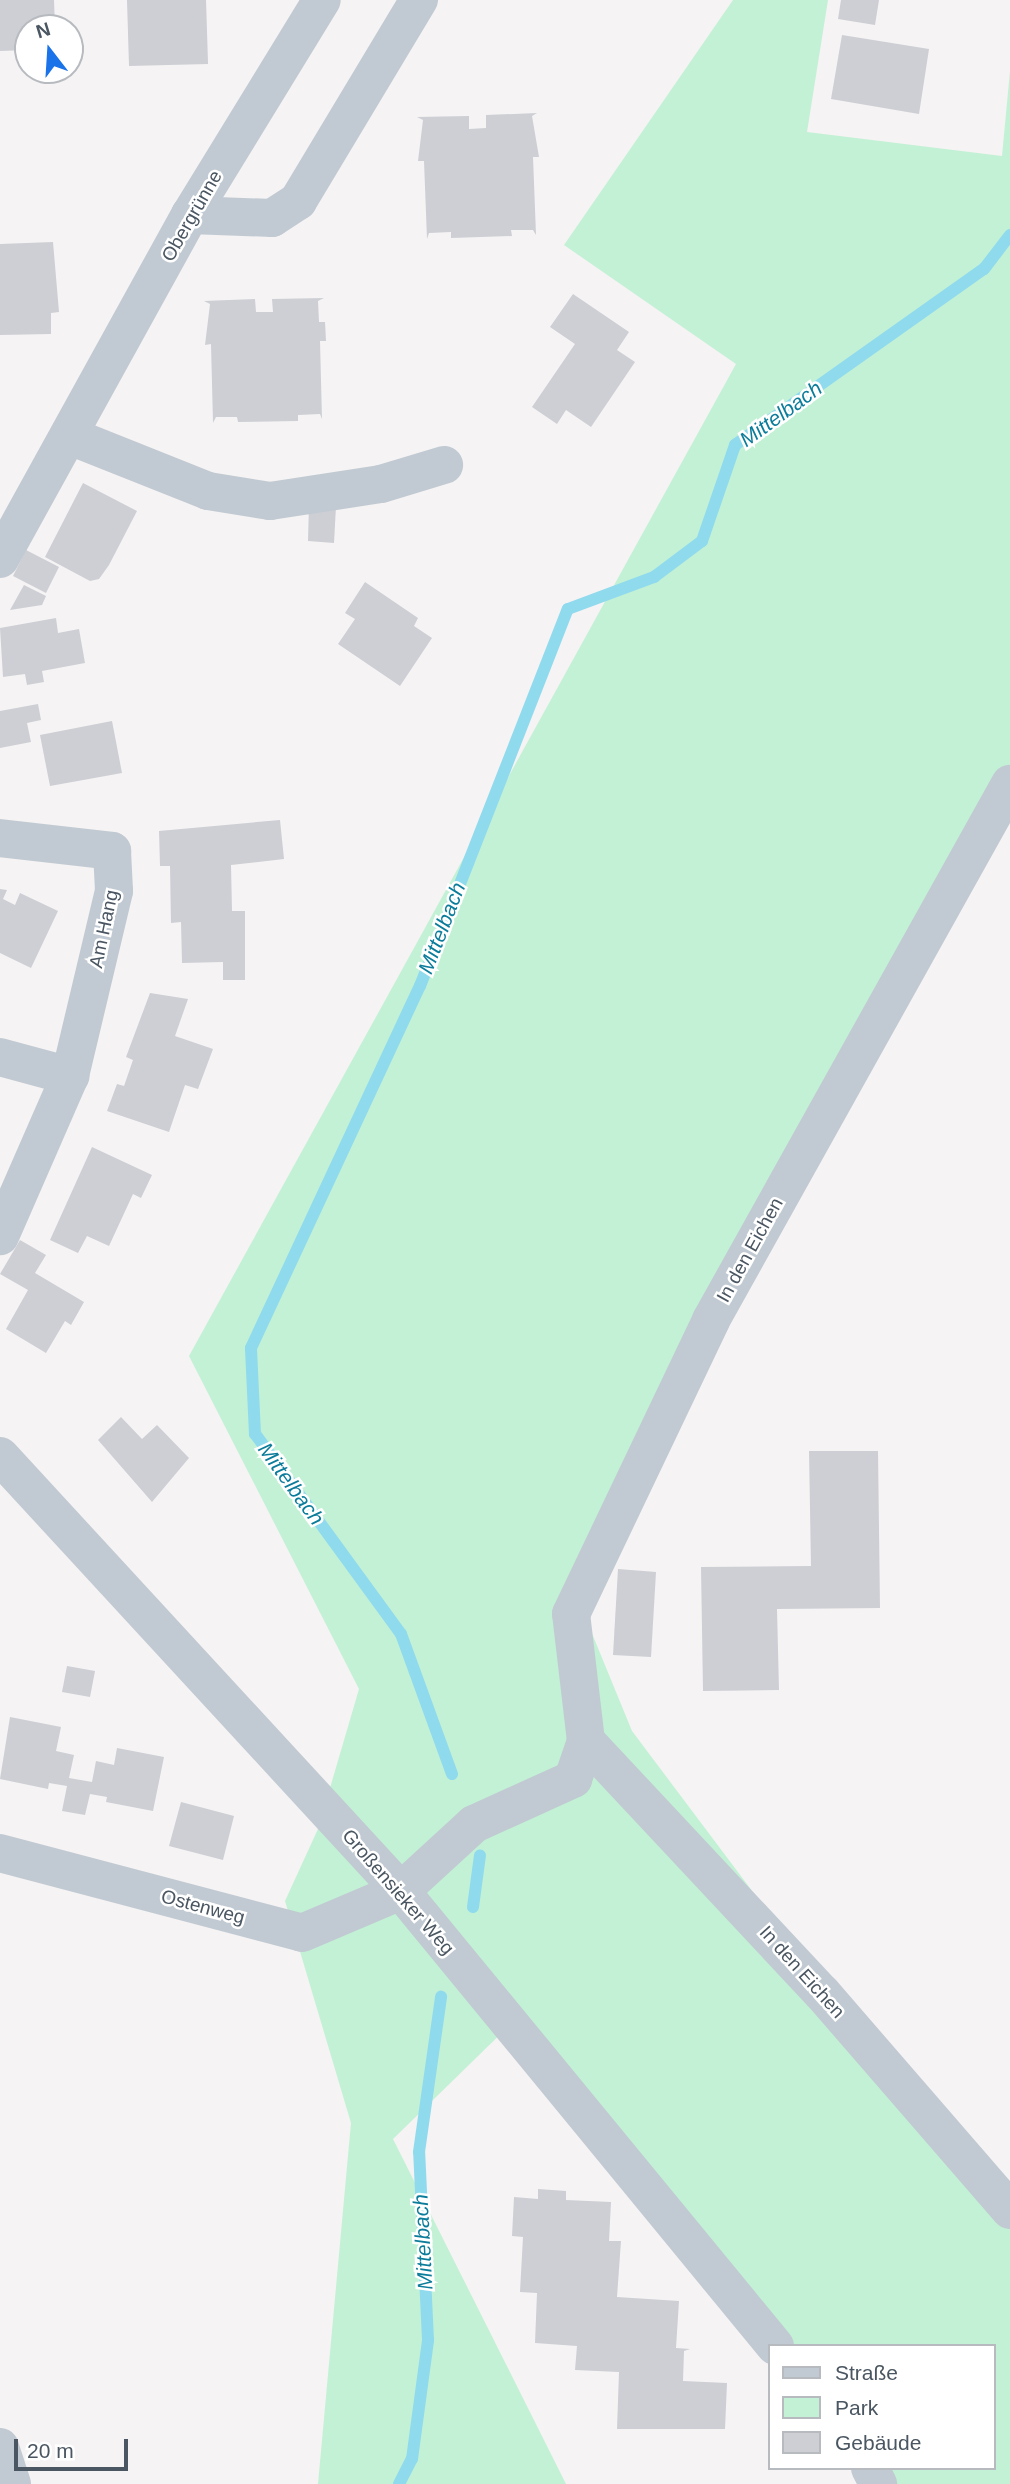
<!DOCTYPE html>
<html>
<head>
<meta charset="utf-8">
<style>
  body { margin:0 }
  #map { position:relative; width:1010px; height:2484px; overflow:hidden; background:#f5f3f3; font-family:Helvetica,sans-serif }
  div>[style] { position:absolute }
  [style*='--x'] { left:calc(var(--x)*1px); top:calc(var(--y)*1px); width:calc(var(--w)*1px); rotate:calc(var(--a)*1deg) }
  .green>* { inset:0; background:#c3f1d5 }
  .stream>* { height:12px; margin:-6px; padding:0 6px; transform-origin:6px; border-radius:6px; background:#90daee }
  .building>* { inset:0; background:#cdcfd5 }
  .minor>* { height:38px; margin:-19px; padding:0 19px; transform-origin:19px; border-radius:19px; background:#c1cad2 }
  span { translate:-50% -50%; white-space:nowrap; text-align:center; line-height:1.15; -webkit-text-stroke:5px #fff; paint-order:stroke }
  .street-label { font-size:19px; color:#4a5661 }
  .water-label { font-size:21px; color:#0c7c9b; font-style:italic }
  .legend { position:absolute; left:768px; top:2344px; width:228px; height:126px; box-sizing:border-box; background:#fff; border:2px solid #b7bbc0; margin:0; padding:9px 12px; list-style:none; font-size:21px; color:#4a5661 }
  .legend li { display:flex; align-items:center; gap:14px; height:35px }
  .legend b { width:35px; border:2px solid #b7bbc0 }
  .north { position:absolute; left:14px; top:14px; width:70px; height:70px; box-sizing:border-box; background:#fff; border:2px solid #b7bbc0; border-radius:50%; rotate:343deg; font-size:19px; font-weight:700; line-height:28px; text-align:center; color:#4a5661 }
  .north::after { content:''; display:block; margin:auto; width:24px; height:32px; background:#1a73e8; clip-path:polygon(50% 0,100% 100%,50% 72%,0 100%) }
  .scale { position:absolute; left:14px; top:2439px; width:114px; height:32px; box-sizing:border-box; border:4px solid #4a5661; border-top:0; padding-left:9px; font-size:21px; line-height:24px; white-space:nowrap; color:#4a5661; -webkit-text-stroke:5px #fff; paint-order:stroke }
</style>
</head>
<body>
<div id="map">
  <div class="green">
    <div style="clip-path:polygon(733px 0,828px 0,807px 132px,1002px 156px,1010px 71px,1010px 807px,712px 1341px,584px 1614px,632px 1731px,825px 1988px,1010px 2186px,1010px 2484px,889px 2484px,881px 2468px,994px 2468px,994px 2346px,791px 2346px,519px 2016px,393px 2139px,566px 2484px,318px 2484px,351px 2123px,285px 1901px,318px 1829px,359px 1689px,189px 1356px,736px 364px,564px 245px)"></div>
  </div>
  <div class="stream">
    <div style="--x:452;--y:1774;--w:149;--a:-110"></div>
    <div style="--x:401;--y:1634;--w:248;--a:-126.1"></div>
    <div style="--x:255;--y:1434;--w:86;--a:-92.7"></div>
    <div style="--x:251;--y:1348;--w:400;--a:-65"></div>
    <div style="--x:420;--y:986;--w:405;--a:-68.6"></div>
    <div style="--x:568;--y:609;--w:92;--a:-20.4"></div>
    <div style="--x:654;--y:577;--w:60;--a:-36.9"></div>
    <div style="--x:702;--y:541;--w:102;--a:-71"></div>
    <div style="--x:735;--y:445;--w:305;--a:-35.3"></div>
    <div style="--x:984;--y:269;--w:43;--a:-52.6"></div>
    <div style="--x:473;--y:1907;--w:52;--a:-82.3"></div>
    <div style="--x:399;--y:2484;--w:28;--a:-63"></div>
    <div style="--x:412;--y:2459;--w:120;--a:-82.3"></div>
    <div style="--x:428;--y:2340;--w:188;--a:-92.7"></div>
    <div style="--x:419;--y:2152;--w:157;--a:-81.9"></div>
  </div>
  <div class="building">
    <div style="clip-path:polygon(0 0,54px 0,55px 28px,28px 28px,28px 50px,0 51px)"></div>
    <div style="clip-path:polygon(127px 0,206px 0,208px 64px,129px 66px)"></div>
    <div style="clip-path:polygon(841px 0,879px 0,875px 25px,838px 19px)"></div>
    <div style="clip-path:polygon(842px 35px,929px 49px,919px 114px,831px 99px)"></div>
    <div style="clip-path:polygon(537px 113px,532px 116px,539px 157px,533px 157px,536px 235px,533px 230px,511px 230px,512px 236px,451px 238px,451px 232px,429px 233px,427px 239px,424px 161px,418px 161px,423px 120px,417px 117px,469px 116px,469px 129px,486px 128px,486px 115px)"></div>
    <div style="clip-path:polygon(53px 242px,59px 312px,51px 313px,51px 334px,0 335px,0 244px)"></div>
    <div style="clip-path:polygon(573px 294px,629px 332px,617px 350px,635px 362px,591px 427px,566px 410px,557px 424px,532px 407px,575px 344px,550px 327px)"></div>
    <div style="clip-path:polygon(324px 298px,318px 301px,319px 322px,325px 322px,326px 341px,320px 341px,322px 419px,320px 414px,298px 415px,298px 421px,238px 422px,237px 417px,216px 417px,213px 423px,211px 344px,205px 345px,210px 304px,204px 301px,255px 299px,256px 312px,273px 312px,272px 299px)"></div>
    <div style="clip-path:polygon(83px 483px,137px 511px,109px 565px,99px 579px,90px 581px,45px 557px)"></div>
    <div style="clip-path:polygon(309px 505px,336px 506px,334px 543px,308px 541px)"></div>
    <div style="clip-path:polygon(26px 550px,59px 567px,46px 593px,13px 576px)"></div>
    <div style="clip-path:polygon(365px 582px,418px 618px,414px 626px,432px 638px,400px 686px,338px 644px,355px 619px,345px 613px)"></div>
    <div style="clip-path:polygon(24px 585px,46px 596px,42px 605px,10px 610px)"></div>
    <div style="clip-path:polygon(56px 618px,58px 633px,79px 629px,85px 663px,42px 671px,44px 682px,27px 685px,25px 674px,3px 677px,0 628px)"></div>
    <div style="clip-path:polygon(38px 704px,41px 720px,27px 723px,31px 742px,0 748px,0 711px)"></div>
    <div style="clip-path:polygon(112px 721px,122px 773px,50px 786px,40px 735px)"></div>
    <div style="clip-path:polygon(280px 820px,284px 859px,231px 865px,232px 911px,245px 911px,245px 980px,223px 980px,223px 962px,182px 963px,181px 922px,171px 923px,170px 866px,160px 866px,159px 831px)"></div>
    <div style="clip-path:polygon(0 889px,7px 890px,3px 899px,15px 905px,20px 893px,58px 911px,31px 968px,0 953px)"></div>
    <div style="clip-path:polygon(150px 993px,188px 999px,175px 1036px,213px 1049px,198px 1089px,185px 1085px,169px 1132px,107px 1111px,117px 1084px,124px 1086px,133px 1060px,126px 1057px)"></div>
    <div style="clip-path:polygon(92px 1147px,152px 1175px,141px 1198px,133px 1194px,109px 1246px,87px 1236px,78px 1253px,50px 1240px)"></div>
    <div style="clip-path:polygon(20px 1240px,46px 1255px,35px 1273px,84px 1302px,71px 1325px,65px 1321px,46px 1353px,6px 1329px,28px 1290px,0 1274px)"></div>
    <div style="clip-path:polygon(121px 1417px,142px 1439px,157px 1425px,189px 1458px,152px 1502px,98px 1440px)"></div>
    <div style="clip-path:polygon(809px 1451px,878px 1451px,880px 1608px,777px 1609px,779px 1690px,703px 1691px,701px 1567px,811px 1566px)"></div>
    <div style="clip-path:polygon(618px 1569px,656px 1572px,651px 1657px,613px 1655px)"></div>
    <div style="clip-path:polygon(67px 1666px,95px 1671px,90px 1697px,62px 1692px)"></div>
    <div style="clip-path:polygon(10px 1717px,61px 1727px,56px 1751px,74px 1755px,69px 1778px,92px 1782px,96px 1761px,114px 1765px,117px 1748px,164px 1757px,153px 1811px,106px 1802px,107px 1797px,90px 1794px,85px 1815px,62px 1811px,67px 1786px,49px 1783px,48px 1789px,0 1779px)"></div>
    <div style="clip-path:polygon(181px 1802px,234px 1816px,223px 1860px,169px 1846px)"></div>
    <div style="clip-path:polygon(538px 2189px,566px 2191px,566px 2200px,611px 2202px,609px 2241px,621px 2241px,617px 2297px,679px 2301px,676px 2348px,690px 2349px,684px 2351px,683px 2381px,727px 2383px,725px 2429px,617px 2429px,619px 2372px,575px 2370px,577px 2346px,535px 2343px,537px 2293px,520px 2292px,523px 2237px,512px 2236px,514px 2197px,538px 2199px)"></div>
  </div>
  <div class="minor">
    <div style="--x:190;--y:215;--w:82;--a:2.1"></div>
    <div style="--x:272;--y:218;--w:31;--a:-33"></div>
    <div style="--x:298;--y:201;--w:235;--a:-59"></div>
    <div style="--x:70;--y:436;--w:149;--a:21.7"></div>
    <div style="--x:208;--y:491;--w:63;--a:9.2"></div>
    <div style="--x:270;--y:501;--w:112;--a:-8.7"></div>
    <div style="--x:381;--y:484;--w:66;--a:-16.8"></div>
    <div style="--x:0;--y:559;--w:393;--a:-61.1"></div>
    <div style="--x:190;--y:215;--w:252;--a:-58.5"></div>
    <div style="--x:0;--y:838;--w:113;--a:6.6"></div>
    <div style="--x:112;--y:851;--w:40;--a:87.1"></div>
    <div style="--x:114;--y:891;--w:190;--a:103.4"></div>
    <div style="--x:70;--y:1076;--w:175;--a:113.6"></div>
    <div style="--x:0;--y:1057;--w:73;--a:15.2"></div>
    <div style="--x:0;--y:1456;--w:592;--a:47.33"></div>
    <div style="--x:401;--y:1891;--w:589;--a:50.58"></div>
    <div style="--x:586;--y:1741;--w:345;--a:46.9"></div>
    <div style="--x:822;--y:1993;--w:287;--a:49.1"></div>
    <div style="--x:0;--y:1853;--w:312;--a:14.8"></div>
    <div style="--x:302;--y:1933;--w:108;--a:-23"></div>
    <div style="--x:401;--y:1891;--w:99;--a:-42.5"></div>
    <div style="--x:474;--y:1824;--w:109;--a:-24.4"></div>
    <div style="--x:573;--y:1779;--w:40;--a:-71.1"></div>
    <div style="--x:586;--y:1741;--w:128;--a:-96.7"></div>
    <div style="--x:571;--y:1614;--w:326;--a:-64.5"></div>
    <div style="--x:711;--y:1320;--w:614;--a:-60.85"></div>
    <div style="--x:0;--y:2447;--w:39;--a:72"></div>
    <div style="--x:870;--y:2468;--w:18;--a:63"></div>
  </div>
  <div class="street-label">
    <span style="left:192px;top:216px;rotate:-60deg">Obergrünne</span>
    <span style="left:104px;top:929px;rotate:-78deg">Am Hang</span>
    <span style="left:750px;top:1250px;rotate:-61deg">In den Eichen</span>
    <span style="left:398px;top:1892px;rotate:49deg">Großensieker Weg</span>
    <span style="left:203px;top:1907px;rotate:15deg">Ostenweg</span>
    <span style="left:802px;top:1972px;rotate:48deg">In den Eichen</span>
  </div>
  <div class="water-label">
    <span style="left:781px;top:414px;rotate:-36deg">Mittelbach</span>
    <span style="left:442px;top:928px;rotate:-69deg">Mittelbach</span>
    <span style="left:291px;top:1484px;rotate:54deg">Mittelbach</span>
    <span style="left:423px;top:2242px;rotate:-93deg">Mittelbach</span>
  </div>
  <ul class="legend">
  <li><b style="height:9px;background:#c1cad2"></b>Straße</li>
  <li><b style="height:19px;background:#c3f1d5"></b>Park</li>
  <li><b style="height:19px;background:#cdcfd5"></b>Gebäude</li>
  </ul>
  <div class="north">N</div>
  <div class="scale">20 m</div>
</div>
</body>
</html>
